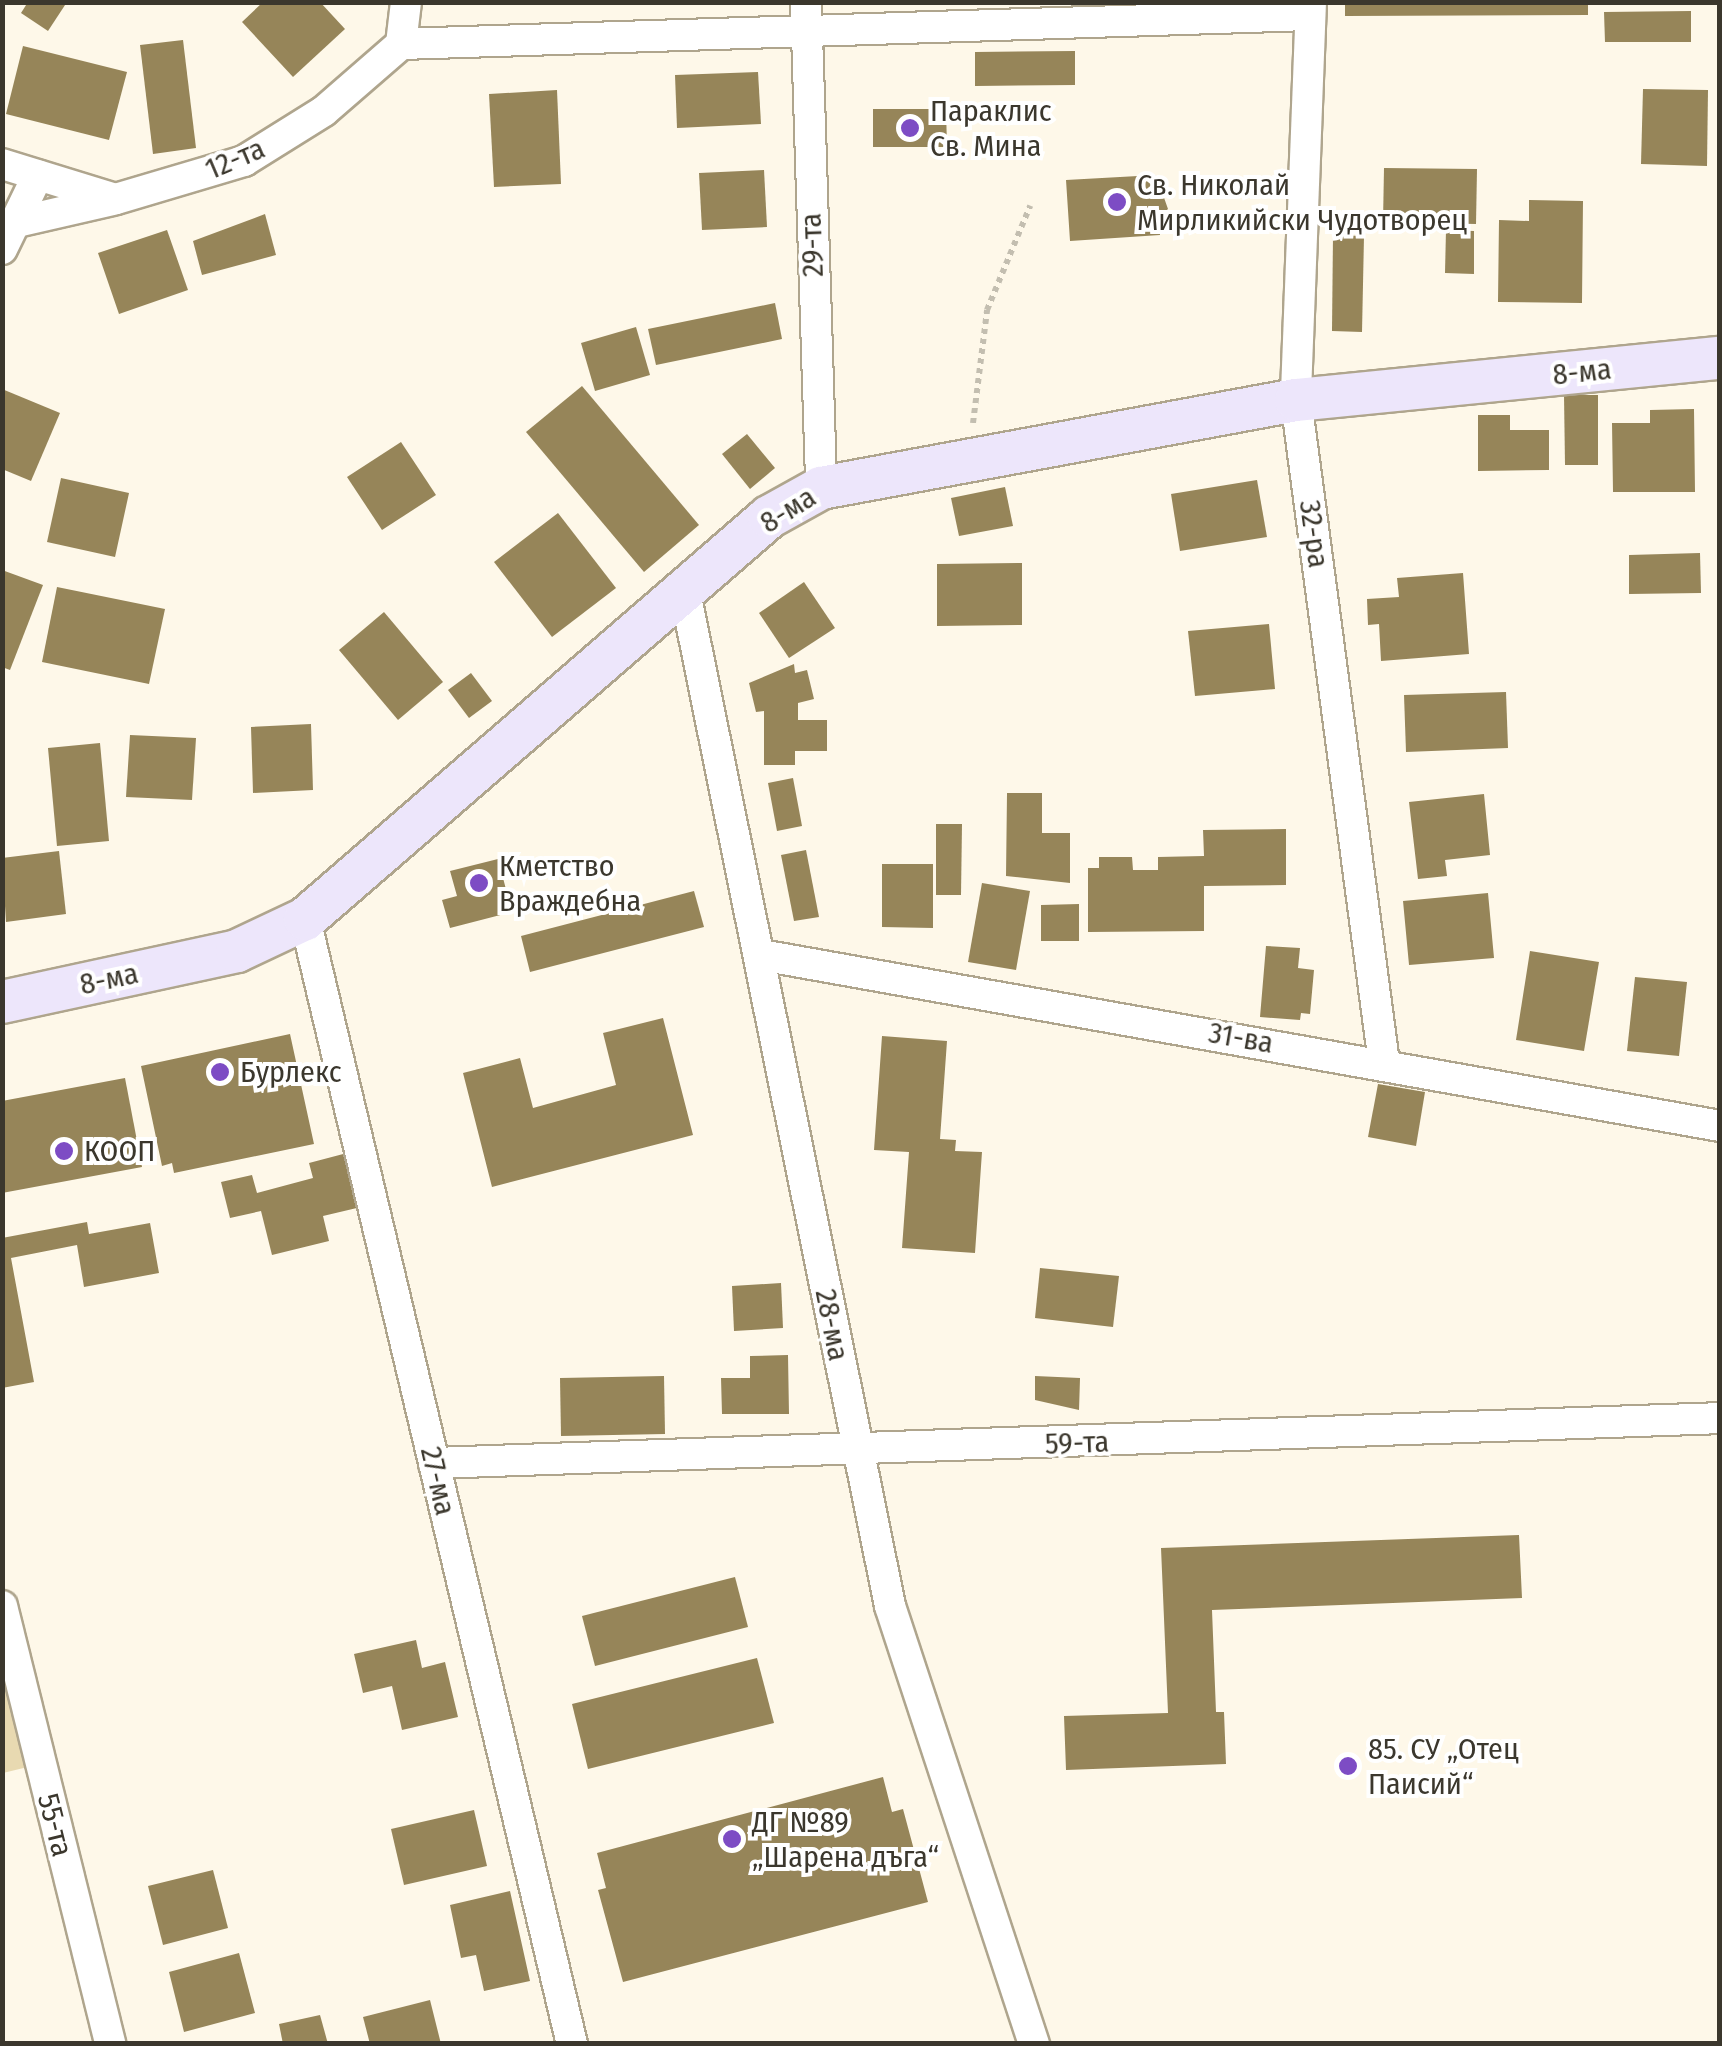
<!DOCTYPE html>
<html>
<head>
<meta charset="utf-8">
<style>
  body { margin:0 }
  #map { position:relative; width:1722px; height:2046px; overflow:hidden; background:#fef8e9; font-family:"Fira Sans Condensed",sans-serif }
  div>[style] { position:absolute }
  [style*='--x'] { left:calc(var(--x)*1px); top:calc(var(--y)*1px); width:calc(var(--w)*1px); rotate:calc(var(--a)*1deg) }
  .green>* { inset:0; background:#e8d9b1 }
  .building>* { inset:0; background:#968559 }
  .path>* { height:6px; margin-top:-3px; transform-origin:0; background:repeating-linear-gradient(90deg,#c3beb0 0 5px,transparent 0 10px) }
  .roads { filter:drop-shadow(2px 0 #afa58d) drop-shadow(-2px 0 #afa58d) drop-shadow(0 2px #afa58d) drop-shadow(0 -2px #afa58d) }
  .street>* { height:30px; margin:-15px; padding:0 15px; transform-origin:15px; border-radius:15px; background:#fff }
  .secondary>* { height:42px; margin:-21px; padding:0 21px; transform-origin:21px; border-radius:21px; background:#ede6fb }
  .dots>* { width:28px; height:28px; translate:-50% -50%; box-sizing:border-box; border:5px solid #fff; border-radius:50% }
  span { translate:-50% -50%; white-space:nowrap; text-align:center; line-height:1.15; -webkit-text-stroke:8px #fff; paint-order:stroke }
  .poi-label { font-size:30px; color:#3b372d }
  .left { translate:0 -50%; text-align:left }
  .street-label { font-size:30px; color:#3b372d }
  .frame { position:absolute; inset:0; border:5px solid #3b372d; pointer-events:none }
</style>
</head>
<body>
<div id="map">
  <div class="green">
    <div style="clip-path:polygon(2px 1606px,40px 1764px,3px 1773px,2px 1773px)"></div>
  </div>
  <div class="building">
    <div style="clip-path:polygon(28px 2px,67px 2px,48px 31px,21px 13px)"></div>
    <div style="clip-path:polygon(263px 2px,320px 2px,345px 29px,293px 77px,242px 22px)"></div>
    <div style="clip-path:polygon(1345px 2px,1588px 2px,1588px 15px,1345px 16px)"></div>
    <div style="clip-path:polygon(1691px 11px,1691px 42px,1605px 42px,1604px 12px)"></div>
    <div style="clip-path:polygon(183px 40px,196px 148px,153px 154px,140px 45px)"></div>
    <div style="clip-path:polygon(23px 46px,127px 72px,109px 140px,6px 114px)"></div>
    <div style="clip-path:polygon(1075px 51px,1075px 85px,975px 86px,975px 52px)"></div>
    <div style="clip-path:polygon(758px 72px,761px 124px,677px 128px,675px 75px)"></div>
    <div style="clip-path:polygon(1643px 89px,1708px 90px,1707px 166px,1641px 164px)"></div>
    <div style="clip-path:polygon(557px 90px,561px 184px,494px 187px,489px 94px)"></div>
    <div style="clip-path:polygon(873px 109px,946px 109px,947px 147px,873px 147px)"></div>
    <div style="clip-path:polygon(1384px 168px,1477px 169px,1476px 224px,1383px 222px)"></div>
    <div style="clip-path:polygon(764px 170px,767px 227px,702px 230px,699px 173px)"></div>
    <div style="clip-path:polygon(1156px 175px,1168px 209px,1159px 217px,1160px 235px,1070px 241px,1066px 180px)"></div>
    <div style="clip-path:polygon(1529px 200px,1583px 201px,1582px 303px,1498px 302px,1499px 220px,1529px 221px)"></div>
    <div style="clip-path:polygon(265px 214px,276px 255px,202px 275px,193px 241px)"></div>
    <div style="clip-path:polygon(167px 230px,188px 290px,119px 314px,98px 253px)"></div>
    <div style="clip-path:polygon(1446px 230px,1474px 231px,1474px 274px,1445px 273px)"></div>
    <div style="clip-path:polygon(1333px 235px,1364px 236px,1362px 332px,1332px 331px)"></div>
    <div style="clip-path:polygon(775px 303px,782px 339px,656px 365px,648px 329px)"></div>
    <div style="clip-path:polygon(636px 327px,650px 375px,595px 391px,581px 343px)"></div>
    <div style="clip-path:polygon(582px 386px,699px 525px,644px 572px,526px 432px)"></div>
    <div style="clip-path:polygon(2px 389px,60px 413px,31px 481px,2px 469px)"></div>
    <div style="clip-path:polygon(1564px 395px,1598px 395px,1598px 465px,1565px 465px)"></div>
    <div style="clip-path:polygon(1694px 409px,1695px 492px,1613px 492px,1612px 423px,1650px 423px,1650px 410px)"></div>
    <div style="clip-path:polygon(1478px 415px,1510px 415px,1510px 430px,1549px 430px,1549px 470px,1478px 471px)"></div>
    <div style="clip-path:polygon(747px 434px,775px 468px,750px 489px,722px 454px)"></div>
    <div style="clip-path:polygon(401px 442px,436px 495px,382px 530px,347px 477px)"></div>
    <div style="clip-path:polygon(61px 478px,129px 493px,115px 557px,47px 542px)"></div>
    <div style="clip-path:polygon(1257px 480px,1267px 537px,1180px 551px,1171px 494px)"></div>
    <div style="clip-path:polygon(1005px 487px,1013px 526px,959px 536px,951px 498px)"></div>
    <div style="clip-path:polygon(558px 513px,616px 588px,552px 637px,494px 562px)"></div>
    <div style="clip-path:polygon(1700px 553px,1701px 593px,1629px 594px,1629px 555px)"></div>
    <div style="clip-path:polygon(1022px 563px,1022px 625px,937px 626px,937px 564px)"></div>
    <div style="clip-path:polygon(2px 570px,43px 585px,10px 670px,2px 667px)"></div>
    <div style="clip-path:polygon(1463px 573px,1469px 654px,1381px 661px,1379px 624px,1368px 625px,1367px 599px,1399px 597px,1397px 578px)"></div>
    <div style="clip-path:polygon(804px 582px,835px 628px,789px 658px,759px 613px)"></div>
    <div style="clip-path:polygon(57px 587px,165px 609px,149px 684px,42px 662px)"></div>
    <div style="clip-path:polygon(384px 612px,443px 682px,398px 720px,339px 650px)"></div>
    <div style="clip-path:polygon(1269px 624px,1275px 689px,1195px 696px,1188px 631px)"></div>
    <div style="clip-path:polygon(794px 664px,795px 673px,807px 670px,814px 699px,798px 703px,798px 720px,827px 720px,827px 751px,795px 751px,795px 765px,764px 765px,764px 711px,756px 712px,749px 683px)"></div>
    <div style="clip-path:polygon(471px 673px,492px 701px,469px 718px,448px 690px)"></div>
    <div style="clip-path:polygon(1506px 692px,1508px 748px,1406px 752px,1404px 695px)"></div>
    <div style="clip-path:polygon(311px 724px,313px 790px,253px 793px,251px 727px)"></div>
    <div style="clip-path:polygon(130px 735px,196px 738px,192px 800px,126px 797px)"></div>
    <div style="clip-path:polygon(100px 743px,109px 841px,57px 846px,48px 748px)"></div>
    <div style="clip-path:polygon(793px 778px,802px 826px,777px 831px,768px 783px)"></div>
    <div style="clip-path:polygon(1007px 793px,1042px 793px,1042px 833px,1070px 833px,1070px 883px,1006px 876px)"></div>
    <div style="clip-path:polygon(1484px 794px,1490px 855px,1445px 860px,1447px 876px,1418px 879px,1409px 802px)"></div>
    <div style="clip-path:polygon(936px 824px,962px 824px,961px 895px,936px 895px)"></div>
    <div style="clip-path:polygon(1286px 829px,1286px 885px,1204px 886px,1204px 931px,1088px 932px,1088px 868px,1099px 868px,1099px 857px,1132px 857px,1133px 870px,1158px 870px,1158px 857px,1204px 856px,1203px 830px)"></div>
    <div style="clip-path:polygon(806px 850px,819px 917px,794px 921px,781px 855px)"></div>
    <div style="clip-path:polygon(59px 851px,66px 914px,6px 922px,2px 858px)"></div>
    <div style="clip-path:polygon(498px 859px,512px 912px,450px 928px,442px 900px,457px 896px,450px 871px)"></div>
    <div style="clip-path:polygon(882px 864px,933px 864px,933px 928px,882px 927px)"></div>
    <div style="clip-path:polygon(982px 883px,1030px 891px,1016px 970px,968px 962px)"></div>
    <div style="clip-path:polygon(694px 891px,704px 927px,530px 972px,521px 936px)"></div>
    <div style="clip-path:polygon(1488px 893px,1494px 958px,1409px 965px,1403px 901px)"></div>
    <div style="clip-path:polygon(1079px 904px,1079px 941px,1041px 941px,1041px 905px)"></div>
    <div style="clip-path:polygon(1266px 946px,1300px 948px,1298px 968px,1314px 970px,1310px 1014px,1301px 1013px,1300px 1020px,1260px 1017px)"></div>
    <div style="clip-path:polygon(1530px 951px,1599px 962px,1584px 1051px,1516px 1040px)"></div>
    <div style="clip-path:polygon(1635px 977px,1687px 982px,1679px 1056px,1627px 1051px)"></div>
    <div style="clip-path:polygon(663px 1018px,693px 1135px,492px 1187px,463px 1073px,520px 1058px,533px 1108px,616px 1085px,603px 1033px)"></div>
    <div style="clip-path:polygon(290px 1034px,314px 1144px,174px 1173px,172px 1163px,162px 1166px,141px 1066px)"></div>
    <div style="clip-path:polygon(882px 1036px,947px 1041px,940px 1139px,956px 1140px,955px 1151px,982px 1152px,975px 1253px,902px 1248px,909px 1152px,874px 1150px)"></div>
    <div style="clip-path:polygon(125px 1078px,142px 1167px,2px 1193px,2px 1101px)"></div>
    <div style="clip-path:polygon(1378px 1084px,1425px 1092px,1416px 1146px,1368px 1137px)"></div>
    <div style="clip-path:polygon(347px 1153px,361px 1207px,323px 1216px,329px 1241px,272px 1255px,261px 1211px,230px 1218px,221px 1182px,252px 1175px,257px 1193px,313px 1178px,309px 1163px)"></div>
    <div style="clip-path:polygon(87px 1222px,89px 1234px,150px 1223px,159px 1273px,84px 1287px,77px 1245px,11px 1258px,34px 1382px,2px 1388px,2px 1238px)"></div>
    <div style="clip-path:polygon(1040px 1268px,1119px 1276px,1113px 1327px,1035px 1318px)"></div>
    <div style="clip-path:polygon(781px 1283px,783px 1328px,734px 1331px,732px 1286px)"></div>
    <div style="clip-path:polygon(788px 1355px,789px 1414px,722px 1414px,721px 1378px,750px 1378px,750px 1356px)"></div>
    <div style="clip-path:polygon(664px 1376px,665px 1434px,561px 1436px,560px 1378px)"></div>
    <div style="clip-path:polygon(1035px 1376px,1080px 1378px,1079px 1410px,1035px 1400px)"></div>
    <div style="clip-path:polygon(1519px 1535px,1522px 1598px,1212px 1610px,1216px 1712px,1224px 1712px,1226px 1764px,1066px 1770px,1064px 1716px,1168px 1713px,1161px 1548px)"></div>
    <div style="clip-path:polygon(735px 1577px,748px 1627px,595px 1666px,582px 1616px)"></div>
    <div style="clip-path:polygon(416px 1640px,422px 1668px,445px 1662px,458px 1717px,402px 1730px,392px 1686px,363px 1693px,354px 1654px)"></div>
    <div style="clip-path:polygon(757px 1658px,774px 1723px,588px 1769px,572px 1704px)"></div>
    <div style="clip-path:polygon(883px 1777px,892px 1812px,903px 1809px,928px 1902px,623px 1982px,598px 1890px,606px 1888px,597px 1853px)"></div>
    <div style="clip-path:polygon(474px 1810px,487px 1866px,404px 1885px,391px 1829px)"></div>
    <div style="clip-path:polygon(213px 1870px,228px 1928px,163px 1945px,148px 1886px)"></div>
    <div style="clip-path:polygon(510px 1891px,530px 1981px,484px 1991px,476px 1955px,461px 1958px,450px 1905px)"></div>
    <div style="clip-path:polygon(239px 1953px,255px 2013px,184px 2032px,169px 1972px)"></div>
    <div style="clip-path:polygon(430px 2000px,441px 2044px,370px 2044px,363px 2017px)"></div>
    <div style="clip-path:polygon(320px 2015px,328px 2044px,283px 2044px,279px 2024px)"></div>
  </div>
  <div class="path">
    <div style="--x:973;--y:423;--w:114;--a:-82.9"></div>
    <div style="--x:987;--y:310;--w:113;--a:-67.5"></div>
  </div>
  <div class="roads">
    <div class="street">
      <div style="--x:806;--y:2;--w:486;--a:88.2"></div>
      <div style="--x:1311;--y:2;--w:398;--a:92.2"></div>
      <div style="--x:1296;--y:400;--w:669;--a:82.44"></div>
      <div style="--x:401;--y:44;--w:909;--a:-1.83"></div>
      <div style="--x:2;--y:164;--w:119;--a:17.1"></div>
      <div style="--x:116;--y:199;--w:134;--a:-16.5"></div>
      <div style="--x:244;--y:161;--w:94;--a:-32"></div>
      <div style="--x:324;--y:111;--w:102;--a:-41"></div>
      <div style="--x:401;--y:44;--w:42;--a:-83.2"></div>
      <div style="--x:13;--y:223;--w:103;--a:-13"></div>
      <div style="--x:2;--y:249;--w:82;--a:-64.1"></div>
      <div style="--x:685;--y:592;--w:1035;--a:78.57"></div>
      <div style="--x:890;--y:1606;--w:461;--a:71.8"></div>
      <div style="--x:305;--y:919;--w:1156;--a:76.65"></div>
      <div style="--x:761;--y:955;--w:974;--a:10.11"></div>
      <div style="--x:434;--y:1463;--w:1287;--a:-2"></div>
      <div style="--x:2;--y:1606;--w:451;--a:76.1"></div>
    </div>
    <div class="secondary">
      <div style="--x:2;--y:1002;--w:240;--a:-12.2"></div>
      <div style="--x:237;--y:951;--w:75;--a:-25.2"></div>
      <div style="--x:305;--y:919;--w:614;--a:-40.9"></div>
      <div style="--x:769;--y:517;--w:60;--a:-29.1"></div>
      <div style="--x:821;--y:488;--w:483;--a:-10.5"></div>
      <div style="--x:1296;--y:400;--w:426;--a:-5.7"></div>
    </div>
  </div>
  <div class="dots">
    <div style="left:910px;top:128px;background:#7d4cc4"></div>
    <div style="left:1117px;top:202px;background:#7d4cc4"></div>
    <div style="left:479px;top:883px;background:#7d4cc4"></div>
    <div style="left:220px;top:1072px;background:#7d4cc4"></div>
    <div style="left:64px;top:1151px;background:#7d4cc4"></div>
    <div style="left:1348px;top:1766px;background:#7d4cc4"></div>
    <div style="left:732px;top:1839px;background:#7d4cc4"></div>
  </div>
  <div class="poi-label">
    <span class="left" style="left:930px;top:128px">Параклис<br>Св. Мина</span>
    <span class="left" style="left:1137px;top:202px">Св. Николай<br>Мирликийски Чудотворец</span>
    <span class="left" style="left:499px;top:883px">Кметство<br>Враждебна</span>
    <span class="left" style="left:240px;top:1072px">Бурлекс</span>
    <span class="left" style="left:84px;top:1151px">КООП</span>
    <span class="left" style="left:1368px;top:1766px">85. СУ „Отец<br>Паисий“</span>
    <span class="left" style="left:752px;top:1839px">ДГ №89<br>„Шарена дъга“</span>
  </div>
  <div class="street-label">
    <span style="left:235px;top:159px;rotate:-23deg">12-та</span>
    <span style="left:812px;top:245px;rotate:-92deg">29-та</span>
    <span style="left:1582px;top:372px;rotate:-6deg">8-ма</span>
    <span style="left:788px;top:510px;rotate:-32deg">8-ма</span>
    <span style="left:1314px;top:534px;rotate:82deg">32-ра</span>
    <span style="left:109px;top:979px;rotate:-12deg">8-ма</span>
    <span style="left:1241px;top:1038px;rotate:10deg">31-ва</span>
    <span style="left:832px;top:1325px;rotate:79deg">28-ма</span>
    <span style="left:1077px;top:1443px;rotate:-2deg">59-та</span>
    <span style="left:438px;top:1481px;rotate:77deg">27-ма</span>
    <span style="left:55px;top:1825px;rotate:76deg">55-та</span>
  </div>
  <div class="frame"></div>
</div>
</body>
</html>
